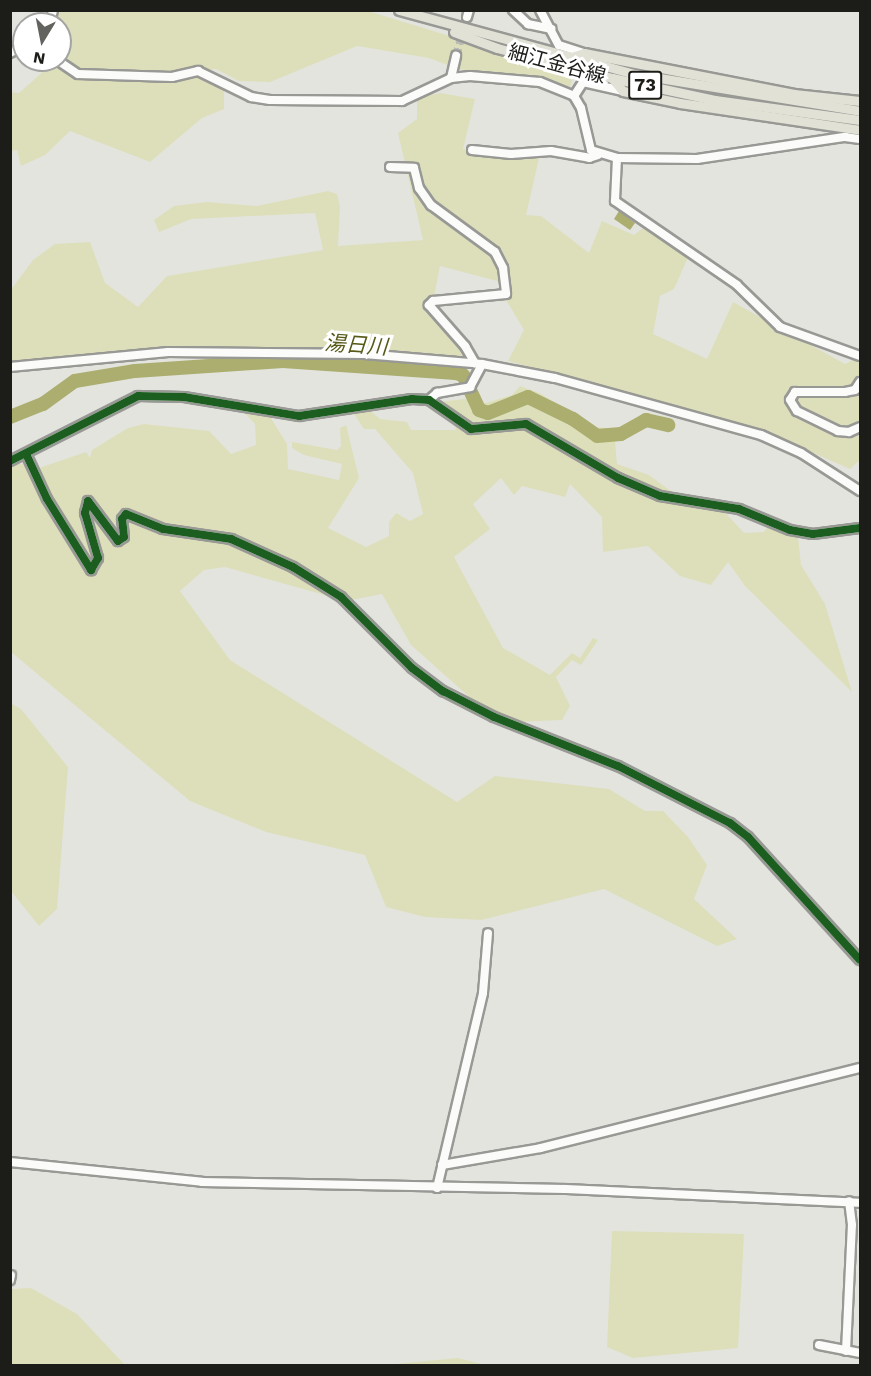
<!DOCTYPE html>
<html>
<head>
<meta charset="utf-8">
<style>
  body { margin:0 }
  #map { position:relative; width:871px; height:1376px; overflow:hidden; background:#e4e4df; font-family:"Work Sans","Noto Sans JP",sans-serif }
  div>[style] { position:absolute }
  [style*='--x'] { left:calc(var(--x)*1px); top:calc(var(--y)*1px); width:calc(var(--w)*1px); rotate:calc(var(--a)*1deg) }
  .green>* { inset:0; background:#dddfba }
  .water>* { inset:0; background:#abae6e }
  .river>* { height:14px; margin:-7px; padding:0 7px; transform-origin:7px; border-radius:7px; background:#abae6e }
  .minor-tunnel>* { height:8px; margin-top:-4px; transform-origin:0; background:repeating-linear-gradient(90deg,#bcbcb7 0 8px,transparent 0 12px) }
  .roads { filter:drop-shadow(2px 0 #989895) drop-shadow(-2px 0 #989895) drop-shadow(0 2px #989895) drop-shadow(0 -2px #989895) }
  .minor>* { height:8px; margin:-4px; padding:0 4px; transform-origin:4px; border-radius:4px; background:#fbfbfa }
  .major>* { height:9px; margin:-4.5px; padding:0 4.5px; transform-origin:4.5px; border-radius:4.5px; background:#e1e1d6 }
  .cycleway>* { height:8px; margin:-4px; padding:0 4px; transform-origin:4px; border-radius:4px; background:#1b5e20 }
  span { translate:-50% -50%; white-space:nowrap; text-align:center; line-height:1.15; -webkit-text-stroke:6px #fff; paint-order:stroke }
  .shield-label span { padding:2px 4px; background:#fff; border:2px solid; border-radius:4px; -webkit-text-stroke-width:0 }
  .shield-label { font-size:18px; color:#1c1d19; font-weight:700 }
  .street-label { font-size:20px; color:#1c1d19 }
  .water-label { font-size:21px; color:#585a1a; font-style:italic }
  .frame { position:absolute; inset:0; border:12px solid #1c1d19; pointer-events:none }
  .north { position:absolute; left:12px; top:12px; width:60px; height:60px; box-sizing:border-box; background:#fff; border:2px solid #a4a5a3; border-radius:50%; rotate:190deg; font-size:16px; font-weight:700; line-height:24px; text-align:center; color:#1c1d19 }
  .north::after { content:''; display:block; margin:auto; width:21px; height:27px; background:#62635e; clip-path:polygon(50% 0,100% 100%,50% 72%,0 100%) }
</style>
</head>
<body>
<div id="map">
  <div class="green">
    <div style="clip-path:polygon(59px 10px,368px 11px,574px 74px,570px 87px,536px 78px,458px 69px,429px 58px,357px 46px,270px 82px,239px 81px,216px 69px,206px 70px,224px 88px,224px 109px,202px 118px,150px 162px,70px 131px,45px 155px,21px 166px,17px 150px,11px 151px,10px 92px,19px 93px,46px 69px,48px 60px,60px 60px,60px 24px,55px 24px)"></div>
    <div style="clip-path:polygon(440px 93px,475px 99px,463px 149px,518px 157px,540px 154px,526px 215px,541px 216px,589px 253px,602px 221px,634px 235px,647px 225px,689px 255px,674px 289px,660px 296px,653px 334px,707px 359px,733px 302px,845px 364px,860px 356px,860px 460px,850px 469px,754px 427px,508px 361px,524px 330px,503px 295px,501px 282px,440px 266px,432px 307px,468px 357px,241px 348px,91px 353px,11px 362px,10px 291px,33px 260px,55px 244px,90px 242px,105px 283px,138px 307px,167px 276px,323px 250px,315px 213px,191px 219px,159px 232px,154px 220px,174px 206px,207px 202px,257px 206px,328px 191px,337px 194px,340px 206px,338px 246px,423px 240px,398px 133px,417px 119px,417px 98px)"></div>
    <div style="clip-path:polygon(520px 386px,539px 393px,597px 427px,614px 429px,617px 464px,649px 475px,672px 492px,723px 510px,744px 533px,764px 532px,769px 525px,798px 537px,801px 565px,825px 604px,852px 692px,745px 586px,728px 562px,711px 585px,680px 576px,648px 546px,603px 552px,602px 517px,570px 484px,565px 497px,522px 486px,514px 495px,501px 478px,473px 504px,490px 529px,454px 557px,503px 648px,550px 675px,572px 653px,580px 658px,593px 638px,598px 640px,581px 665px,572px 660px,556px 677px,570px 706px,562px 720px,518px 722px,484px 710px,411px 645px,382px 594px,346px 601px,225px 567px,204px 570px,180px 591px,230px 660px,457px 802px,495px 776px,609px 789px,645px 811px,663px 811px,688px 837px,707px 865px,694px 899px,737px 939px,717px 946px,604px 889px,481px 920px,425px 917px,386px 907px,365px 855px,266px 832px,190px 801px,11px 652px,11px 462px,39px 468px,86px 452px,90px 458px,92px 450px,128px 428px,144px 424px,209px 431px,231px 454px,256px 445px,255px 424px,242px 410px,269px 415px,287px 444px,288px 469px,339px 480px,342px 464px,304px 455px,292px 448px,292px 442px,337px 450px,341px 446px,340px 428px,346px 425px,359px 478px,328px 528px,366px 547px,389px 536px,389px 522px,396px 513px,410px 521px,423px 514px,413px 473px,375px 429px,364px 429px,354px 414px,367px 408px,380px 419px,407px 422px,411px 430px,456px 430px,450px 409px,439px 402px,464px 399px,486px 403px,512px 395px)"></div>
    <div style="clip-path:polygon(10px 703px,21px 709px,68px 767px,57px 909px,39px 926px,11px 891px)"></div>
    <div style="clip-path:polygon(612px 1231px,744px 1234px,738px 1348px,633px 1358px,607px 1347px)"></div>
    <div style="clip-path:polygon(31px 1288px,77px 1314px,125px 1365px,11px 1365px,11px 1289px)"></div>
    <div style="clip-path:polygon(458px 1358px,485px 1365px,385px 1365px)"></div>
  </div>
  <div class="water">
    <div style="clip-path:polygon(619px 211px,635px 223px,630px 230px,614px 219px)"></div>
  </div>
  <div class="river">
    <div style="--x:10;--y:417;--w:35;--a:-22"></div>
    <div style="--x:43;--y:404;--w:39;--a:-36"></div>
    <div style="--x:75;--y:381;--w:61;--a:-9.5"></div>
    <div style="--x:135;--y:371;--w:148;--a:-3.9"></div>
    <div style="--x:283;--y:361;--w:173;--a:4"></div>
    <div style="--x:456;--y:373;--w:7;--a:16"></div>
    <div style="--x:463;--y:375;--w:38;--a:65"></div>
    <div style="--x:479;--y:410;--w:9;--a:18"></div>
    <div style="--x:488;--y:413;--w:43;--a:-21.8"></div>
    <div style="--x:528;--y:397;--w:50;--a:26.1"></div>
    <div style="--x:573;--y:419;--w:29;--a:35"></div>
    <div style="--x:597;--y:436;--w:24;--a:-5"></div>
    <div style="--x:621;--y:434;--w:29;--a:-29"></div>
    <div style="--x:646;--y:420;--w:23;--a:13"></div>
  </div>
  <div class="minor-tunnel">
    <div style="--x:456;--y:56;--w:41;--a:-74.2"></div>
  </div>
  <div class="roads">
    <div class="minor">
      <div style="--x:513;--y:10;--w:21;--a:43"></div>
      <div style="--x:528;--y:24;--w:24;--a:12"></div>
      <div style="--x:540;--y:10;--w:40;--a:62"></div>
      <div style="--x:559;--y:45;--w:26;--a:18"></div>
      <div style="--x:467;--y:17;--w:7;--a:-74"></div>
      <div style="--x:50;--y:24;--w:14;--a:-78"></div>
      <div style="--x:10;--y:53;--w:16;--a:-27"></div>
      <div style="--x:57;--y:60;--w:25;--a:34"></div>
      <div style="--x:78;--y:74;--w:94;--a:1.8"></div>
      <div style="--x:172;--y:77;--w:27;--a:-13"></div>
      <div style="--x:198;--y:71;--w:59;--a:26.1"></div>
      <div style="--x:251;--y:97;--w:19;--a:9"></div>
      <div style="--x:270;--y:100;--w:132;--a:0.4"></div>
      <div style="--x:402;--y:101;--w:54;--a:-25.1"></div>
      <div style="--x:451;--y:78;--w:19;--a:-6"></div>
      <div style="--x:470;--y:76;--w:70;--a:4.9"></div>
      <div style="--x:540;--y:82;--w:37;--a:22"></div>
      <div style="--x:574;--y:96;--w:14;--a:60"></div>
      <div style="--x:581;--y:108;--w:43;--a:76.6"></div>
      <div style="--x:591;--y:150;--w:27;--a:17"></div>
      <div style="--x:617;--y:158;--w:80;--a:0.7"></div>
      <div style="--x:697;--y:159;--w:150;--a:-8.5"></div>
      <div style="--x:845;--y:137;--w:15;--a:8"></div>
      <div style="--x:451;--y:78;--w:23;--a:-77"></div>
      <div style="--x:574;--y:96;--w:17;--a:-57"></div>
      <div style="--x:583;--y:82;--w:41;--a:12.7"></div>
      <div style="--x:472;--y:150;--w:39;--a:6"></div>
      <div style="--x:511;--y:154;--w:40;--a:-4.3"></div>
      <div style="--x:551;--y:151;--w:39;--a:10"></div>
      <div style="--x:589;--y:158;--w:9;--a:-18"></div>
      <div style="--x:617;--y:158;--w:43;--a:92.7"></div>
      <div style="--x:615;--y:201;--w:148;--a:34.5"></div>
      <div style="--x:737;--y:285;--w:60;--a:44.3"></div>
      <div style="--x:780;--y:327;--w:85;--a:19.9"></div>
      <div style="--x:390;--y:167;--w:24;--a:2"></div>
      <div style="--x:414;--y:168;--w:21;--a:76"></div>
      <div style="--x:419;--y:188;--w:21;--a:55"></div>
      <div style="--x:431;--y:205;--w:79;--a:36.3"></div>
      <div style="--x:495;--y:252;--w:18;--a:63"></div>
      <div style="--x:503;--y:268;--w:26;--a:83"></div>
      <div style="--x:506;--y:294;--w:73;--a:174.5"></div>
      <div style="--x:433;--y:301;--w:6;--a:135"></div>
      <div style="--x:429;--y:305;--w:55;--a:48.7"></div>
      <div style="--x:465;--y:346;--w:20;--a:60"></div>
      <div style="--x:10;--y:367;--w:159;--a:-5.4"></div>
      <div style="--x:168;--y:352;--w:196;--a:0.6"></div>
      <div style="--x:364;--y:354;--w:118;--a:4.8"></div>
      <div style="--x:482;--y:364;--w:74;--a:10.9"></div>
      <div style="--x:555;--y:378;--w:214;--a:15.5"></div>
      <div style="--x:761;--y:435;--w:44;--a:24.2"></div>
      <div style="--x:801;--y:453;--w:70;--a:32.8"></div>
      <div style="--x:860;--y:382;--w:9;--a:122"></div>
      <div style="--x:855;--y:390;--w:10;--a:169"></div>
      <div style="--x:845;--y:392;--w:50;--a:180"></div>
      <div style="--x:795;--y:392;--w:9;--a:122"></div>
      <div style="--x:790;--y:400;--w:13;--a:58"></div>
      <div style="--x:797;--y:411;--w:46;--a:26"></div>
      <div style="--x:838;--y:431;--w:11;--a:5"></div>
      <div style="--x:849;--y:432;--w:12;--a:-24"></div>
      <div style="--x:429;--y:400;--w:11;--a:-41"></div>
      <div style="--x:437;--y:393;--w:34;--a:-10"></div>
      <div style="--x:470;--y:387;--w:26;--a:-62"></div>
      <div style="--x:27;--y:456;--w:47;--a:65.1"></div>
      <div style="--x:47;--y:499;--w:84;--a:58.2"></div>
      <div style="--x:91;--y:570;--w:14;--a:-60"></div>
      <div style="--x:98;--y:558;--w:47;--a:-106.1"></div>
      <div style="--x:85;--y:513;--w:12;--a:-76"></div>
      <div style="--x:88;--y:501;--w:50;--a:53.1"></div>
      <div style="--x:118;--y:541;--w:7;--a:-34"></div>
      <div style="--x:124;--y:537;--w:18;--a:-96"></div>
      <div style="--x:122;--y:519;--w:6;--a:-51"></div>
      <div style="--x:126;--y:514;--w:40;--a:22"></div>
      <div style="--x:163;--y:529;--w:69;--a:8.4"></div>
      <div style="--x:231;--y:539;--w:68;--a:24.3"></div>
      <div style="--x:293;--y:567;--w:57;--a:32"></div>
      <div style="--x:341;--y:597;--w:100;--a:45"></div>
      <div style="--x:412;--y:668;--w:39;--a:37"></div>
      <div style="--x:443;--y:691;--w:57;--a:27"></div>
      <div style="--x:494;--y:717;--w:133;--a:21.6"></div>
      <div style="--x:618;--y:766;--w:126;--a:27"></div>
      <div style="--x:730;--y:823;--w:23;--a:38"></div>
      <div style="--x:748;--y:837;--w:166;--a:47.7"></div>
      <div style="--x:10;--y:461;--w:144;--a:-26.9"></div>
      <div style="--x:138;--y:396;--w:46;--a:1.2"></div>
      <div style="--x:184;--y:397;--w:117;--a:9.4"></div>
      <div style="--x:299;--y:416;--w:114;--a:-8.6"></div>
      <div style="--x:412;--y:399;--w:17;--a:3"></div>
      <div style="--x:429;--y:400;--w:51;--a:34.6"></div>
      <div style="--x:471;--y:429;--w:55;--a:-5.2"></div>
      <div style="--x:526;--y:424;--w:107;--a:30.4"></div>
      <div style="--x:618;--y:478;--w:46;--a:23.2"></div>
      <div style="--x:660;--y:496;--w:80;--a:9.3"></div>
      <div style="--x:739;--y:509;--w:55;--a:22.4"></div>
      <div style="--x:790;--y:530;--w:23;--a:10"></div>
      <div style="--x:813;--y:534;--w:47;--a:-7.3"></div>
      <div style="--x:10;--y:1162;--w:193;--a:5.9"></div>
      <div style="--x:202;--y:1182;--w:363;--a:1.1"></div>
      <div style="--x:565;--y:1189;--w:295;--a:2.7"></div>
      <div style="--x:442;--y:1165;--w:100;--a:-9.7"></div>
      <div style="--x:541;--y:1148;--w:329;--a:-14.1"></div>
      <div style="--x:437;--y:1188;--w:200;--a:-76.7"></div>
      <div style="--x:483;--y:993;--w:60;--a:-85.2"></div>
      <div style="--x:10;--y:1280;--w:5;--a:-79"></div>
      <div style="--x:819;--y:1345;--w:42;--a:11"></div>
      <div style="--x:846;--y:1351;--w:126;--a:-87.3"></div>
      <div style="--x:852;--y:1225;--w:24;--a:-97"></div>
    </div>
    <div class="major">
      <div style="--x:399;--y:10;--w:245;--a:15.2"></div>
      <div style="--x:635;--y:74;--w:228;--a:9.3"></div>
      <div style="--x:454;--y:32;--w:46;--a:20.4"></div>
      <div style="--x:497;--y:48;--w:119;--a:14.6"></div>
      <div style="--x:612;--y:78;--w:105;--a:12.1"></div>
      <div style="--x:715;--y:100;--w:146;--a:7.9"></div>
      <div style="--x:568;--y:58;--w:17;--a:-17"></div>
      <div style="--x:584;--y:53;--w:214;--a:11"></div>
      <div style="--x:794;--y:94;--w:66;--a:6.1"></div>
      <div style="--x:612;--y:78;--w:17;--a:50"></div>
      <div style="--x:623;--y:91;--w:58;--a:11.9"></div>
      <div style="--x:680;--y:103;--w:182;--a:8.5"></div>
    </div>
  </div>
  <div class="cycleway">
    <div style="--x:27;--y:456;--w:47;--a:65.1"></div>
    <div style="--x:47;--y:499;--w:84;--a:58.2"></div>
    <div style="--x:91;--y:570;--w:14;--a:-60"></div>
    <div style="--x:98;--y:558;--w:47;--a:-106.1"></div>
    <div style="--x:85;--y:513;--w:12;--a:-76"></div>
    <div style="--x:88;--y:501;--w:50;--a:53.1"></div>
    <div style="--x:118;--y:541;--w:7;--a:-34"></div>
    <div style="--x:124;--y:537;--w:18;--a:-96"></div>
    <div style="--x:122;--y:519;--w:6;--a:-51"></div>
    <div style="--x:126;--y:514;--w:40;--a:22"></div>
    <div style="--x:163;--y:529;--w:69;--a:8.4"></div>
    <div style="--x:231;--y:539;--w:68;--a:24.3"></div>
    <div style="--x:293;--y:567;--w:57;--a:32"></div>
    <div style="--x:341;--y:597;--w:100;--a:45"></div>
    <div style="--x:412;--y:668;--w:39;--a:37"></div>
    <div style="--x:443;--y:691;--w:57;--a:27"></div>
    <div style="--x:494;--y:717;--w:133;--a:21.6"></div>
    <div style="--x:618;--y:766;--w:126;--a:27"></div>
    <div style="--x:730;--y:823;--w:23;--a:38"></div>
    <div style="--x:748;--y:837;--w:166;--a:47.7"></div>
    <div style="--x:10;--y:461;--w:144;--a:-26.9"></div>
    <div style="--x:138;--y:396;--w:46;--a:1.2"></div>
    <div style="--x:184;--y:397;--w:117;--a:9.4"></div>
    <div style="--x:299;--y:416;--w:114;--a:-8.6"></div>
    <div style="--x:412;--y:399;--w:17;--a:3"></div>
    <div style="--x:429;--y:400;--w:51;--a:34.6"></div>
    <div style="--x:471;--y:429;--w:55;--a:-5.2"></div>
    <div style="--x:526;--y:424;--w:107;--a:30.4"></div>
    <div style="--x:618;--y:478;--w:46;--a:23.2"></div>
    <div style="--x:660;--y:496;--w:80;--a:9.3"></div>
    <div style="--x:739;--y:509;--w:55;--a:22.4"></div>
    <div style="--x:790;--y:530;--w:23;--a:10"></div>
    <div style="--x:813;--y:534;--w:47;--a:-7.3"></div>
  </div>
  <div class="shield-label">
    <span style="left:645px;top:85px">73</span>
  </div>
  <div class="street-label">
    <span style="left:557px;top:64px;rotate:15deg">細江金谷線</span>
  </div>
  <div class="water-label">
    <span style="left:356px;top:345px;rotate:4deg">湯日川</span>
  </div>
  <div class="frame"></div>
  <div class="north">N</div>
</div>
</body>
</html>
